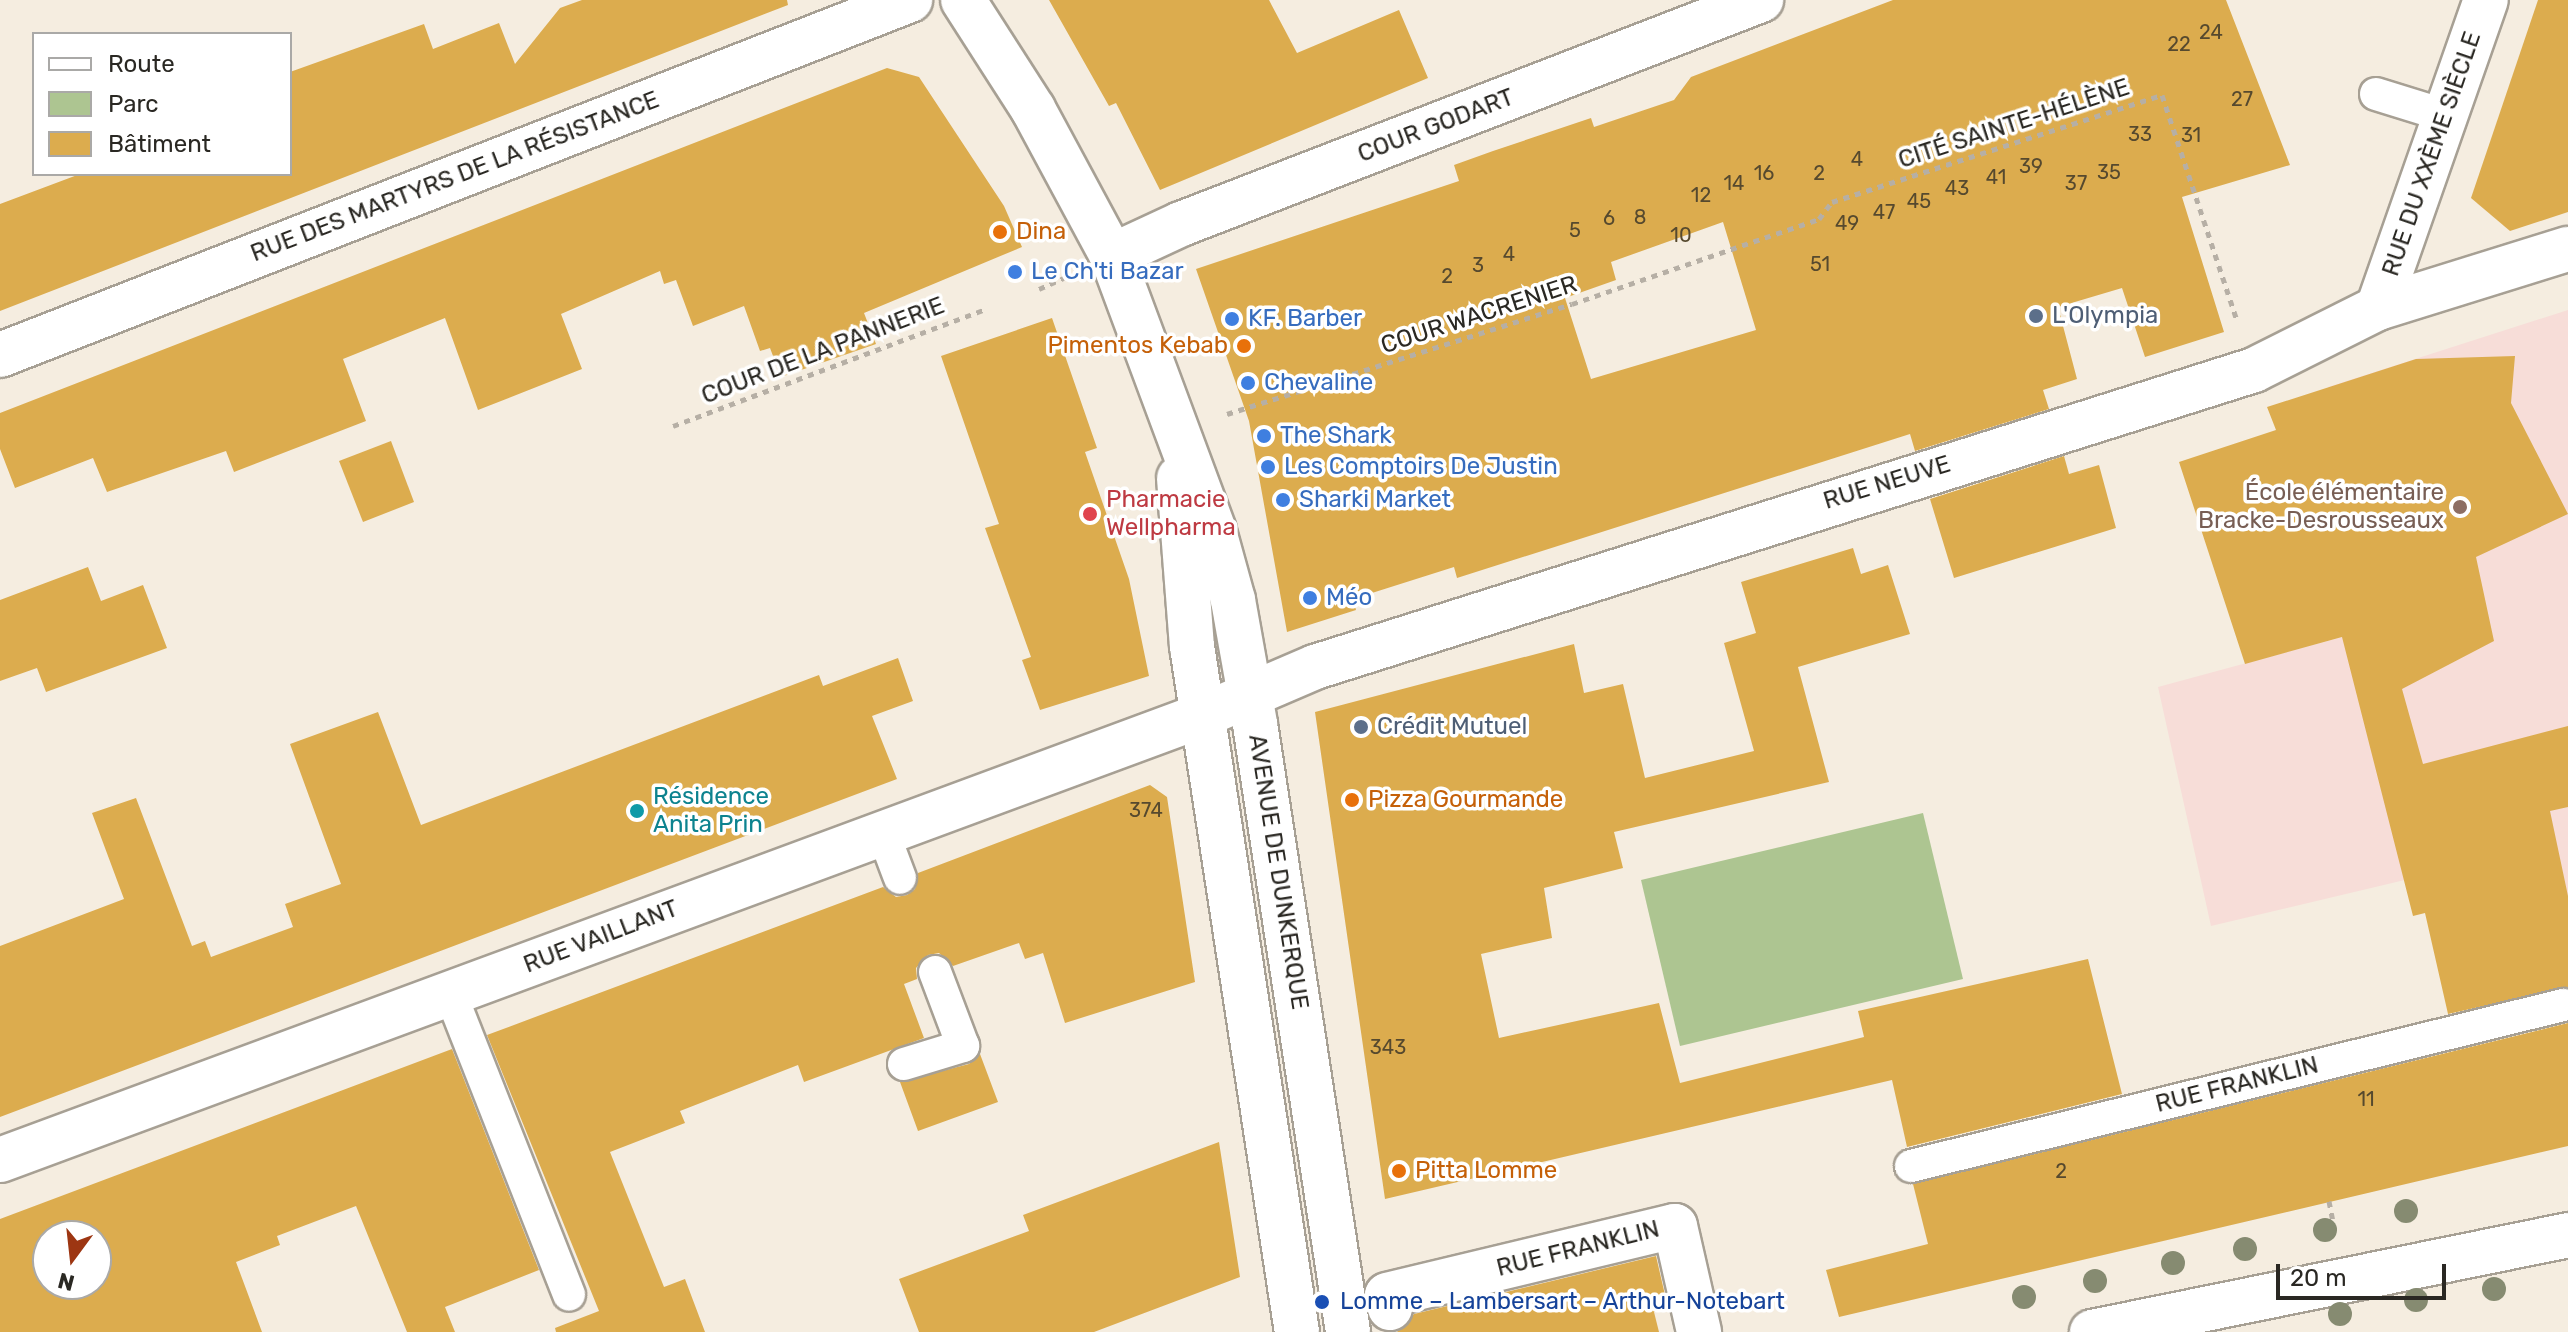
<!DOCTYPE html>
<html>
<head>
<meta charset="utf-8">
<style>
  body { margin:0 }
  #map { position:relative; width:2568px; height:1332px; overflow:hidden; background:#f5ede0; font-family:Rubik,sans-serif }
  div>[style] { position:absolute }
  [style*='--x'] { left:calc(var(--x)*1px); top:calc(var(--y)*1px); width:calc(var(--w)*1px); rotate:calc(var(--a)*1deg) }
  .education>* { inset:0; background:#f7ddd8 }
  .green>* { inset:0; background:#adc591 }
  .building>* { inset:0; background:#dcac4e }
  .path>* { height:5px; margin-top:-2.5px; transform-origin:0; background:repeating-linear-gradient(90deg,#b6afa5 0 6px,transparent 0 12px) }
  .roads { filter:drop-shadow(2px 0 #a7a094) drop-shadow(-2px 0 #a7a094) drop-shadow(0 2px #a7a094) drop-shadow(0 -2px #a7a094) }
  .lane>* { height:32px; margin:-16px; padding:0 16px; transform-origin:16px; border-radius:16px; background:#fff }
  .street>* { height:44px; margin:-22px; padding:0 22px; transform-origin:22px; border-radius:22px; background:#fff }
  .secondary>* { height:44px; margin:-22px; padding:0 22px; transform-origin:22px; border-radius:22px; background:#fff }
  .primary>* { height:44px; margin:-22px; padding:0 22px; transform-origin:22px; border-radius:22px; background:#fff }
  .trees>* { width:24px; height:24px; margin:-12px; border-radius:50%; background:#868b71 }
  .dots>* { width:22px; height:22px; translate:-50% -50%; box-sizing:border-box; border:4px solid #fff; border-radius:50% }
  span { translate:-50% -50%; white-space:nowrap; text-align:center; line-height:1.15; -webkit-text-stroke:7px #fff; paint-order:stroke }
  .number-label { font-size:20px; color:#56492e }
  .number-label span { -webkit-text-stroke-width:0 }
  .street-label { font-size:24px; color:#2a2823 }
  .food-label { font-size:24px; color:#c56008 }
  .left { translate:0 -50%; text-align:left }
  .right { translate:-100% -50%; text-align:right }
  .shop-label { font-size:24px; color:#366cbe }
  .service-label { font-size:24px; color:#4e5e75 }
  .education-label { font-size:24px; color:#785e54 }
  .health-label { font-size:24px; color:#be3a42 }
  .culture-label { font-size:24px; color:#0d838f }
  .transit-label { font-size:24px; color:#164399 }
  .legend { position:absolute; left:32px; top:32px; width:260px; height:144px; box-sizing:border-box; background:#fff; border:2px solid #aaa9a7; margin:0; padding:10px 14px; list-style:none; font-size:24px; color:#2a2823 }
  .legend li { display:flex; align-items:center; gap:16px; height:40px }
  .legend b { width:40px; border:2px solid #aaa9a7 }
  .north { position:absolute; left:32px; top:1220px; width:80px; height:80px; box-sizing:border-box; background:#fff; border:2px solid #aaa9a7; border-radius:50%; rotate:195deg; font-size:22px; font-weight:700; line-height:32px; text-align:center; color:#2a2823 }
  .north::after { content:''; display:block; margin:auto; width:28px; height:36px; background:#9d3612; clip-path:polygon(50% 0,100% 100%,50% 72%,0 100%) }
  .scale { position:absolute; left:2276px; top:1264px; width:170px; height:36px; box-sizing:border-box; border:4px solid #2a2823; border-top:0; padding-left:10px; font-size:24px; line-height:28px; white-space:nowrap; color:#2a2823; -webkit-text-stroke:6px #fff; paint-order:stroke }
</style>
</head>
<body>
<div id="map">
  <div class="education">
    <div style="clip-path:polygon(2568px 310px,2568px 896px,2514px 854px,2211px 926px,2158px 687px,2376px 628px,2328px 387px)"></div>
  </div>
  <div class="green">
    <div style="clip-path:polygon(1923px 813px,1963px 979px,1680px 1046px,1641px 880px)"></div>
  </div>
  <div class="building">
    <div style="clip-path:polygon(582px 0,787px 0,788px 5px,0 311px,0 204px,80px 174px,290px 174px,290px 72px,424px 24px,433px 49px,499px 23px,515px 64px,560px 8px)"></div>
    <div style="clip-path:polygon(1049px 0,1269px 0,1297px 53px,1399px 10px,1428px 78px,1160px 190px,1116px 103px,1109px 106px)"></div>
    <div style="clip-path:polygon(evenodd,1893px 0,2226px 0,2290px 165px,2182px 197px,2224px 332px,2145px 357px,2122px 288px,2058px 307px,2077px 379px,2043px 390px,2049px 409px,1915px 451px,1910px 434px,1457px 578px,1454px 567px,1353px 599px,1356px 610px,1287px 632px,1249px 421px,1196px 269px,1459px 181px,1454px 165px,1493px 151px,1591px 118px,1594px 127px,1674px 100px,1691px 77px,1893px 0,1723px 222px,1756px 330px,1591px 379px,1565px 298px,1616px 280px,1611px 262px,1723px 222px)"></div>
    <div style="clip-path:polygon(2538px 0,2568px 0,2568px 212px,2510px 231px,2471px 198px)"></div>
    <div style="clip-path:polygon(887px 68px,919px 77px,1004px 206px,1022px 247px,864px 313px,876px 344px,781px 377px,770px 348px,760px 351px,744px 306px,693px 326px,676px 280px,664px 284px,660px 271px,561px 314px,582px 369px,478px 410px,445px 318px,343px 359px,366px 421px,234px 472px,226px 451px,107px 492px,93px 458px,15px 488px,0 449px,0 413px)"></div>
    <div style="clip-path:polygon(1052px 318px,1097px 448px,1085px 452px,1129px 579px,1149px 676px,1040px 710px,1022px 660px,1031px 657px,985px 528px,999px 524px,941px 356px)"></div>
    <div style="clip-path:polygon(2515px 356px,2511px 403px,2568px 514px,2476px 557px,2494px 641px,2402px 689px,2423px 764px,2568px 726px,2568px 807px,2550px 811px,2568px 896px,2568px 987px,2448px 1014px,2425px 913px,2413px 916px,2342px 637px,2245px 664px,2179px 462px,2276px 430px,2267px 407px,2416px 359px)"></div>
    <div style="clip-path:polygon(391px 441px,414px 502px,363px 522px,339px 461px)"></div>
    <div style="clip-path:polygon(2064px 456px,2069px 474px,2099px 465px,2116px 528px,1954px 578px,1930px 499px)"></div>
    <div style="clip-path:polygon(1853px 548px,1861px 574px,1888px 565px,1910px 634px,1798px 667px,1829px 782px,1614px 832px,1623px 868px,1544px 888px,1552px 938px,1481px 954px,1499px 1038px,1659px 1003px,1680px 1083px,1864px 1037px,1858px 1011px,2088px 959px,2122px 1094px,1907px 1147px,1892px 1080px,1385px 1199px,1315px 712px,1574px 644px,1584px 693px,1623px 684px,1645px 778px,1754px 751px,1724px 643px,1756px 633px,1741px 582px)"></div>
    <div style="clip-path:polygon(88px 567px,101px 601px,143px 585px,167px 648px,46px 692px,37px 668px,0 681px,0 600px)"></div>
    <div style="clip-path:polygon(898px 658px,913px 701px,872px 716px,897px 779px,0 1117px,0 946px,124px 899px,92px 813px,136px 798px,192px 946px,205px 941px,211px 957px,293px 927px,285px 904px,341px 884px,290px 744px,378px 712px,421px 825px,819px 675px,823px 686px)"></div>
    <div style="clip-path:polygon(1150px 785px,1167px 797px,1195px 982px,1065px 1023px,1043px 953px,1025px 959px,1019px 943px,953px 966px,939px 953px,928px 955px,916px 968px,917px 979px,904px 984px,924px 1038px,804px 1082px,798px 1065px,680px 1111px,685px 1123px,610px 1152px,664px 1287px,685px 1279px,705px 1332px,556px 1332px,555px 1328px,599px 1311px,487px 1035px,883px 887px,896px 897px,907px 895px,915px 889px,918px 873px)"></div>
    <div style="clip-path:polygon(2568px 1023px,2568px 1146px,1839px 1317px,1826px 1270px,1928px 1244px,1913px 1184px)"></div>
    <div style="clip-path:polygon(evenodd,452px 1049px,539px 1270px,445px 1307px,455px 1332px,407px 1332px,356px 1206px,277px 1236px,280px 1245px,236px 1262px,262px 1332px,0 1332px,0 1219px,452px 1049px,48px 1236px,96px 1236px,96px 1284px,48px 1284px,48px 1236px)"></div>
    <div style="clip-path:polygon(980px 1054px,998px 1102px,918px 1131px,900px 1082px,969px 1064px)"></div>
    <div style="clip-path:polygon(1219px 1142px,1240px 1277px,1094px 1332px,919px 1332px,899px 1279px,1029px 1231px,1023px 1215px)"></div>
    <div style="clip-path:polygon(1656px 1256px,1668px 1308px,1654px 1312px,1659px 1332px,1397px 1332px,1414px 1314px)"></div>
  </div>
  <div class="path">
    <div style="--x:1039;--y:289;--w:27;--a:-24"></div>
    <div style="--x:1227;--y:414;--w:362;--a:-17.7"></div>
    <div style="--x:1572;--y:304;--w:261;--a:-19"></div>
    <div style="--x:1819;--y:219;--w:21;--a:-53"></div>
    <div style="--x:1832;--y:202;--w:347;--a:-18"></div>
    <div style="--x:2162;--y:95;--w:237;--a:71.6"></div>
    <div style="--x:673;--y:426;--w:334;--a:-20.5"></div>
    <div style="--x:2329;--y:1201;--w:31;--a:79"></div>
  </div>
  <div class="roads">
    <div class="lane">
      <div style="--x:2376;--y:94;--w:71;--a:17.2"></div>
      <div style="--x:882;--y:830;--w:51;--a:69.4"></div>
      <div style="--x:451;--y:995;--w:322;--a:68.5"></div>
      <div style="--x:904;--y:1064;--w:62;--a:-17"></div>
      <div style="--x:963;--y:1046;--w:79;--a:-110.7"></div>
      <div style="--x:1911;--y:1166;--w:672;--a:-13.87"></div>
    </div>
    <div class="street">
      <div style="--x:1112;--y:256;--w:76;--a:-24.9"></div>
      <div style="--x:1181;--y:224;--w:622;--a:-21.12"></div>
      <div style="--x:2378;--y:308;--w:326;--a:-70.7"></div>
      <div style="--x:0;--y:1160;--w:1283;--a:-20.3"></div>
      <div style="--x:1203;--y:715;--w:122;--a:-23.2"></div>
      <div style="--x:1315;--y:667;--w:985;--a:-17.55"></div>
      <div style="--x:2254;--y:370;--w:139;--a:-26.6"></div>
      <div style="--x:2378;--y:308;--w:199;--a:-17.3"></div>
      <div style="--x:1390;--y:1308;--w:13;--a:-103"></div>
      <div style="--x:1387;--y:1295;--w:296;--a:-13.5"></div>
      <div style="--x:1675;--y:1226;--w:109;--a:77.2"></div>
      <div style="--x:2092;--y:1332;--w:486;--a:-11.5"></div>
    </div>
    <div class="secondary">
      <div style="--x:0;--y:355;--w:977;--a:-21.31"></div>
    </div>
    <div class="primary">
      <div style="--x:963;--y:0;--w:130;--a:57.3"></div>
      <div style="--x:1033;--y:109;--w:167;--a:61.7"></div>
      <div style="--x:1112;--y:256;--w:293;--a:69.6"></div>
      <div style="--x:1214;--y:531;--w:72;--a:74.6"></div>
      <div style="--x:1233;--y:600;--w:126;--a:79.9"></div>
      <div style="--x:1255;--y:724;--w:615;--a:81.3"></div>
      <div style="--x:1179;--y:478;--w:169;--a:85.6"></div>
      <div style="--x:1192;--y:646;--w:694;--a:81.3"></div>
    </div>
  </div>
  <div class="trees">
    <div style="left:2406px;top:1211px"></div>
    <div style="left:2325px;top:1230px"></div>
    <div style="left:2245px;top:1249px"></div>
    <div style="left:2173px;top:1263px"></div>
    <div style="left:2095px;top:1281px"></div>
    <div style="left:2494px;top:1289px"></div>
    <div style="left:2024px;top:1297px"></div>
    <div style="left:2416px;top:1300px"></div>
    <div style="left:2340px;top:1314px"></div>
  </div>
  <div class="dots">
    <div style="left:1000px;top:232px;background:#e8710a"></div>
    <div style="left:1015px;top:272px;background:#3f7fe0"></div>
    <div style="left:2036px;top:316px;background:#5c6f8a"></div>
    <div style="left:1232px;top:319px;background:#3f7fe0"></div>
    <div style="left:1244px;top:346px;background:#e8710a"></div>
    <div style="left:1248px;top:383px;background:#3f7fe0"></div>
    <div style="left:1264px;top:436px;background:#3f7fe0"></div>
    <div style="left:1268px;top:467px;background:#3f7fe0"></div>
    <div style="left:1283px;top:500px;background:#3f7fe0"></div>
    <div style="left:2460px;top:507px;background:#8d6e63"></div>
    <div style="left:1090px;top:514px;background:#e0444e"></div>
    <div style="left:1310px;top:598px;background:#3f7fe0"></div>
    <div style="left:1361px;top:727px;background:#5c6f8a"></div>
    <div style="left:1352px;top:800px;background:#e8710a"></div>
    <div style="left:637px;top:811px;background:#0f9aa8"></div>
    <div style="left:1399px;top:1171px;background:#e8710a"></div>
    <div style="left:1322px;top:1302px;background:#1a4fb4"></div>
  </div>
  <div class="number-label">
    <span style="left:2211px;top:32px">24</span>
    <span style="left:2179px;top:44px">22</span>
    <span style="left:2242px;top:99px">27</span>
    <span style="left:2140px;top:134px">33</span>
    <span style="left:2191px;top:135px">31</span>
    <span style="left:1857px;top:159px">4</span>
    <span style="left:2031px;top:166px">39</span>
    <span style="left:2109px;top:172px">35</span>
    <span style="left:1764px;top:173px">16</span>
    <span style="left:1819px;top:173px">2</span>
    <span style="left:1996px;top:177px">41</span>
    <span style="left:1734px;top:183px">14</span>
    <span style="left:2076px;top:183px">37</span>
    <span style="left:1957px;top:188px">43</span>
    <span style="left:1701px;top:195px">12</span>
    <span style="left:1919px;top:201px">45</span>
    <span style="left:1884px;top:212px">47</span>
    <span style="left:1640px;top:217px">8</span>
    <span style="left:1609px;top:218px">6</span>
    <span style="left:1847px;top:223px">49</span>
    <span style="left:1575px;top:230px">5</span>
    <span style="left:1681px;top:235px">10</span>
    <span style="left:1509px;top:254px">4</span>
    <span style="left:1820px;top:264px">51</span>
    <span style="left:1478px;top:265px">3</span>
    <span style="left:1447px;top:276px">2</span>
    <span style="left:1146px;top:810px">374</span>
    <span style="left:1388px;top:1047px">343</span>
    <span style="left:2366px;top:1099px">11</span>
    <span style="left:2061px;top:1171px">2</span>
  </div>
  <div class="street-label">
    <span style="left:2014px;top:124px;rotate:-18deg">CITÉ SAINTE-HÉLÈNE</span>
    <span style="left:1436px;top:126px;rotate:-21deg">COUR GODART</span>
    <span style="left:2432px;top:154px;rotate:-71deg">RUE DU XXÈME SIÈCLE</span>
    <span style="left:455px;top:177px;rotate:-21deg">RUE DES MARTYRS DE LA RÉSISTANCE</span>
    <span style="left:1479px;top:315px;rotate:-18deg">COUR WACRENIER</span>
    <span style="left:823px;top:351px;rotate:-21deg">COUR DE LA PANNERIE</span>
    <span style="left:1887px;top:483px;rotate:-17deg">RUE NEUVE</span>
    <span style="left:1278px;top:872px;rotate:81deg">AVENUE DE DUNKERQUE</span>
    <span style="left:601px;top:937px;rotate:-21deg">RUE VAILLANT</span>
    <span style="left:2237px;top:1085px;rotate:-14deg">RUE FRANKLIN</span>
    <span style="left:1578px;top:1249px;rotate:-14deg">RUE FRANKLIN</span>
  </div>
  <div class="food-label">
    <span class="left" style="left:1016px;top:232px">Dina</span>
    <span class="right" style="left:1228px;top:346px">Pimentos Kebab</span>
    <span class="left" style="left:1368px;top:800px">Pizza Gourmande</span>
    <span class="left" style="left:1415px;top:1171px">Pitta Lomme</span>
  </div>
  <div class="shop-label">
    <span class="left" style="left:1031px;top:272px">Le Ch'ti Bazar</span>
    <span class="left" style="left:1248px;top:319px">KF. Barber</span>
    <span class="left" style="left:1264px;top:383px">Chevaline</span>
    <span class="left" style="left:1280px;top:436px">The Shark</span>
    <span class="left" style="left:1284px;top:467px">Les Comptoirs De Justin</span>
    <span class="left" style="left:1299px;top:500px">Sharki Market</span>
    <span class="left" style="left:1326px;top:598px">Méo</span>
  </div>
  <div class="service-label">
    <span class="left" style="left:2052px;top:316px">L'Olympia</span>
    <span class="left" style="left:1377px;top:727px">Crédit Mutuel</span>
  </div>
  <div class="education-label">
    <span class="right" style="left:2444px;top:507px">École élémentaire<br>Bracke-Desrousseaux</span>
  </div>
  <div class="health-label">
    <span class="left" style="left:1106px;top:514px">Pharmacie<br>Wellpharma</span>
  </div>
  <div class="culture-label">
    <span class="left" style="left:653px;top:811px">Résidence<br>Anita Prin</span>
  </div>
  <div class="transit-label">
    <span class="left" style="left:1340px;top:1302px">Lomme – Lambersart – Arthur-Notebart</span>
  </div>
  <ul class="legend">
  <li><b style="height:10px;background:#fff"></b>Route</li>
  <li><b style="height:22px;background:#adc591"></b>Parc</li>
  <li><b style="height:22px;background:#dcac4e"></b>Bâtiment</li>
  </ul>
  <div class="north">N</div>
  <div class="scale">20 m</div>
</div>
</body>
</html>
